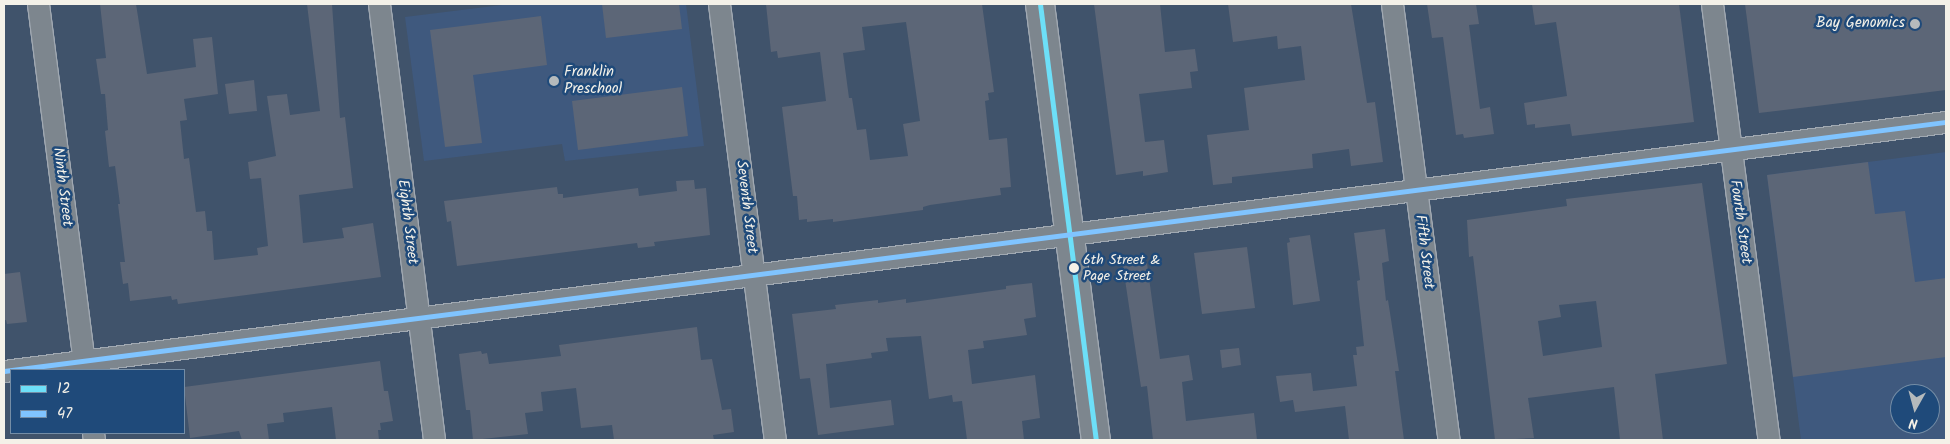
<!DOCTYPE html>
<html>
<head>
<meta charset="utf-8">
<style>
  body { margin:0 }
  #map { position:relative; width:1950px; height:444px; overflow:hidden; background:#40536b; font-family:Kalam,sans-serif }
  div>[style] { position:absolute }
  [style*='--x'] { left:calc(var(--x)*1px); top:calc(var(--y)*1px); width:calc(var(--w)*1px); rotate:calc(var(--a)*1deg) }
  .built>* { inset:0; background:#3f597e }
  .building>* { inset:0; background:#5c6677 }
  .roads { filter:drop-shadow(1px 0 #a1a9b2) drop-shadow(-1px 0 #a1a9b2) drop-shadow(0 1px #a1a9b2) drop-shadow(0 -1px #a1a9b2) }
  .street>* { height:21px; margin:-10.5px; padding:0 10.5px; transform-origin:10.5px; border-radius:10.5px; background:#7d868e }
  .secondary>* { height:28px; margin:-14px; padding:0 14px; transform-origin:14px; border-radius:14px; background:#7d868e }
  .bus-1>* { height:5px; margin:-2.5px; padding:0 2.5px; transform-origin:2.5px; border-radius:2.5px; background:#6ddff8 }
  .bus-2>* { height:5px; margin:-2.5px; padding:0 2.5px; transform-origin:2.5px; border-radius:2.5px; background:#80c4ff }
  .dots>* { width:14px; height:14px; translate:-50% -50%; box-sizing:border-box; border:2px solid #1f4a7a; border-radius:50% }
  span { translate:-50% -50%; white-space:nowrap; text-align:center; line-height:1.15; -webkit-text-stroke:5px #1f4a7a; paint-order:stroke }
  .bus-label { font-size:14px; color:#f4f1e8 }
  .left { translate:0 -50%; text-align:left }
  .poi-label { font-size:15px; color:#f4f1e8 }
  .right { translate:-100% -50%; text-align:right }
  .street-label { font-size:15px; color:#f4f1e8 }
  .frame { position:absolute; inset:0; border:5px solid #f4f1e8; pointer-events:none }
  .legend { position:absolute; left:10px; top:369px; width:175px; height:65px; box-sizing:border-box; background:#1f4a7a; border:1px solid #748da6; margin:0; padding:6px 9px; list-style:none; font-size:15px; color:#f4f1e8 }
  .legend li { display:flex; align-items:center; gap:10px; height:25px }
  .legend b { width:25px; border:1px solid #748da6 }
  .north { position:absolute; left:1890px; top:384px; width:50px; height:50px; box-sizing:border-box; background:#1f4a7a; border:1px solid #748da6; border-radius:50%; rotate:187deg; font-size:14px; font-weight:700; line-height:20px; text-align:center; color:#f4f1e8 }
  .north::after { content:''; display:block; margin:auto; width:18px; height:22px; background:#b5babc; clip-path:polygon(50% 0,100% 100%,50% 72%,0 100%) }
</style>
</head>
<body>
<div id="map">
  <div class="built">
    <div style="clip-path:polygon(511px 4px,686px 4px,704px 146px,565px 161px,562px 144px,424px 161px,405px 17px)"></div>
    <div style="clip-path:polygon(evenodd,1946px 152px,1946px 440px,1801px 440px,1767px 175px,1946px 152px,1900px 394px,1930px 394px,1930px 424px,1900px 424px,1900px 394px)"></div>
  </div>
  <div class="building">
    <div style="clip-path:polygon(100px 4px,136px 4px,147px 74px,196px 67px,193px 39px,212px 37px,218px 94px,184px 99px,187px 120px,180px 121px,184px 159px,189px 158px,196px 212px,205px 211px,207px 231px,212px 231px,214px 260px,258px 255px,257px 248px,268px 246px,261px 178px,250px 179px,248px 162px,276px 156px,267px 96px,287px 94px,290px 115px,320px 111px,307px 4px,332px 4px,340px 118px,345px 117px,353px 188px,299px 195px,303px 243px,344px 238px,342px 228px,373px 223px,381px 277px,178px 304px,177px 299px,172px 300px,171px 296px,130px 301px,128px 283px,123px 284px,120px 262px,125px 262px,118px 204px,120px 204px,115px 166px,109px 167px,105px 131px,108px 130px,105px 94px,101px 94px,96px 59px,106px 58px)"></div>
    <div style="clip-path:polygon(602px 4px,679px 4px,682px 29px,606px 38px)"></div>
    <div style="clip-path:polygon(evenodd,766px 4px,982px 4px,994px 92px,988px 93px,989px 100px,985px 101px,989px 140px,1007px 138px,1011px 187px,1000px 188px,1001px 195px,930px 205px,923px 207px,923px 210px,833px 222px,833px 219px,807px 222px,807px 219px,799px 220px,797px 196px,793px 196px,782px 107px,826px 101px,820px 52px,778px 58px,777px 51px,771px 52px,766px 4px,906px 22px,920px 121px,903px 124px,908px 156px,870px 160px,866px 129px,857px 130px,852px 98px,849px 98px,843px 53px,865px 50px,862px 27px,906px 22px)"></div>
    <div style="clip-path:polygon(1094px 4px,1160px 4px,1165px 52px,1195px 49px,1198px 71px,1190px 72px,1192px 88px,1139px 94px,1145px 142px,1164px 140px,1168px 172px,1143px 176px,1143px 171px,1116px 175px)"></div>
    <div style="clip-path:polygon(1228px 4px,1351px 4px,1367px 103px,1375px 102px,1383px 162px,1351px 166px,1349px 149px,1312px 154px,1313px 168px,1232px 177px,1232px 183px,1213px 185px,1207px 135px,1249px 130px,1244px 88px,1305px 80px,1301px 46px,1278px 49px,1277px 36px,1233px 42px)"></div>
    <div style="clip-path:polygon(1427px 4px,1476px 4px,1479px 24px,1469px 25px,1480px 109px,1490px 107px,1494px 134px,1464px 138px,1463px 134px,1456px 135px,1443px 37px,1432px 38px)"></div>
    <div style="clip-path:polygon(1532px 4px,1679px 4px,1694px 122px,1572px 136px,1570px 124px,1535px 128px,1535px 124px,1527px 125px,1524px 103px,1567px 96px,1556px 22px,1535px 25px)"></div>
    <div style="clip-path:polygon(1745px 4px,1946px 4px,1946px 90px,1759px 113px)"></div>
    <div style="clip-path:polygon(541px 16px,547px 65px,473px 75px,482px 143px,445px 147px,430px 30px)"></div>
    <div style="clip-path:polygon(254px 80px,257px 111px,229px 114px,225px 84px)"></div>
    <div style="clip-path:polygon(682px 87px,688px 136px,578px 150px,572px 101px)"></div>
    <div style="clip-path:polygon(1868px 162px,1875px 214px,1905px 211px,1915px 282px,1946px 278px,1946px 357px,1793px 377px,1767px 175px)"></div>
    <div style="clip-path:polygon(694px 180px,695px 189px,706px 188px,710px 235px,654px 242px,655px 246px,638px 248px,637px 243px,457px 266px,451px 221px,447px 222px,444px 201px,557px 187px,558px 194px,563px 194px,563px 198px,638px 188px,639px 196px,677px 191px,676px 181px)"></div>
    <div style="clip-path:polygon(evenodd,1702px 183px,1727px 364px,1655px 374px,1663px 440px,1620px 440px,1614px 387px,1528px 398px,1534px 438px,1495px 440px,1473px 256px,1469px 257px,1467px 220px,1567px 206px,1566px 199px,1702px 183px,1596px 301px,1602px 347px,1543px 356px,1538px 321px,1561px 317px,1559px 305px,1596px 301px)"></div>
    <div style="clip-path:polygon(1385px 229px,1389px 261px,1382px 263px,1386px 301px,1388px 300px,1399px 371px,1395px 371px,1404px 440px,1349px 440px,1345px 406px,1295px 412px,1293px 400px,1280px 402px,1276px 376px,1311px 373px,1313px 391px,1357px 386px,1353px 355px,1357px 355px,1356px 347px,1364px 346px,1357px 281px,1360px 280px,1354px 233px)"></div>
    <div style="clip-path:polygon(1310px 235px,1320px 301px,1293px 305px,1287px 243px,1290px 242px,1289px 238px)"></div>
    <div style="clip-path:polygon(1247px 247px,1255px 308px,1202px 314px,1194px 253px)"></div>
    <div style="clip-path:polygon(1147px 263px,1160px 359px,1189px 355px,1193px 380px,1182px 382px,1186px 421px,1254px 413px,1257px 440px,1153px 440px,1147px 386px,1141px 387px,1123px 266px)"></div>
    <div style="clip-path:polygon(20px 272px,27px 322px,7px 324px,6px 320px,4px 320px,4px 274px)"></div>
    <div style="clip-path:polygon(1032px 283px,1036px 317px,1024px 319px,1027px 335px,983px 341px,984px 348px,968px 350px,972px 384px,1035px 375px,1040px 418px,1022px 421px,1024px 440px,967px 440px,962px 401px,953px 402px,952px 395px,929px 399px,921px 336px,886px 338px,888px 351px,871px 353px,872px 358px,826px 364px,830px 408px,891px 400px,894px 425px,818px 435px,810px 378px,800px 379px,792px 314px,836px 309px,835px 305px,878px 300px,878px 303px,906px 299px,906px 303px,1006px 289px,1006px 286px)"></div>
    <div style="clip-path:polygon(697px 327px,701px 360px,712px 359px,722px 410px,731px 409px,734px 432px,713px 435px,714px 440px,614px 440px,612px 425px,581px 428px,576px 388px,541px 392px,543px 411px,525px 413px,528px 434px,473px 440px,470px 410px,466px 410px,459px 354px,481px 351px,482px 354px,487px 353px,489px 364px,561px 356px,559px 345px)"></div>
    <div style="clip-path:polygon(1239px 348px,1241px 365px,1222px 368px,1220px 350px)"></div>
    <div style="clip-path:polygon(380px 361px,384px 391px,388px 391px,393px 421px,380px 423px,381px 430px,378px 430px,379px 440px,336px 440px,332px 407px,283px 413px,284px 422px,267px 424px,269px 440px,242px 440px,239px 431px,190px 438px,184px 387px)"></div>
  </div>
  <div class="roads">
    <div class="street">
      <div style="--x:38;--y:4;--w:369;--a:82.7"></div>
      <div style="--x:379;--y:4;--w:439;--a:82.8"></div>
      <div style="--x:719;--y:4;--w:440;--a:82.7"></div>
      <div style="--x:1392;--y:4;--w:440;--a:82.6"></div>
      <div style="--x:1712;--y:4;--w:440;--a:82.6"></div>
      <div style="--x:4;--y:371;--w:1958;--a:-7.31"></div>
      <div style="--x:93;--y:433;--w:7;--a:82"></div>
    </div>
    <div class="secondary">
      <div style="--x:1040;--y:4;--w:440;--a:82.7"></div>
    </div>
  </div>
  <div class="bus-1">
    <div style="--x:1040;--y:4;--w:440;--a:82.7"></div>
  </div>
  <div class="bus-2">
    <div style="--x:4;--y:371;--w:1958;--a:-7.31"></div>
  </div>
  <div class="dots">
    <div style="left:1915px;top:24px;background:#b5babc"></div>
    <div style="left:554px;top:81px;background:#b5babc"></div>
    <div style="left:1074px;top:268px;background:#f4f1e8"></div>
  </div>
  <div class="bus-label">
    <span class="left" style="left:1083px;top:268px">6th Street &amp;<br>Page Street</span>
  </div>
  <div class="poi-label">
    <span class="right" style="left:1905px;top:24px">Bay Genomics</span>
    <span class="left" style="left:564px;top:81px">Franklin<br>Preschool</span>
  </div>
  <div class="street-label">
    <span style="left:62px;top:187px;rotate:83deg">Ninth Street</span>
    <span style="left:746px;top:207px;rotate:83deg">Seventh Street</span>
    <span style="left:407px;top:222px;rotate:83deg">Eighth Street</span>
    <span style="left:1740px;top:222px;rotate:82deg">Fourth Street</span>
    <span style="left:1424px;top:252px;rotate:83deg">Fifth Street</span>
  </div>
  <div class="frame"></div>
  <ul class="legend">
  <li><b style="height:6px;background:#6ddff8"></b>12</li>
  <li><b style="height:6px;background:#80c4ff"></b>47</li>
  </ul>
  <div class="north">N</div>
</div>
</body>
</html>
